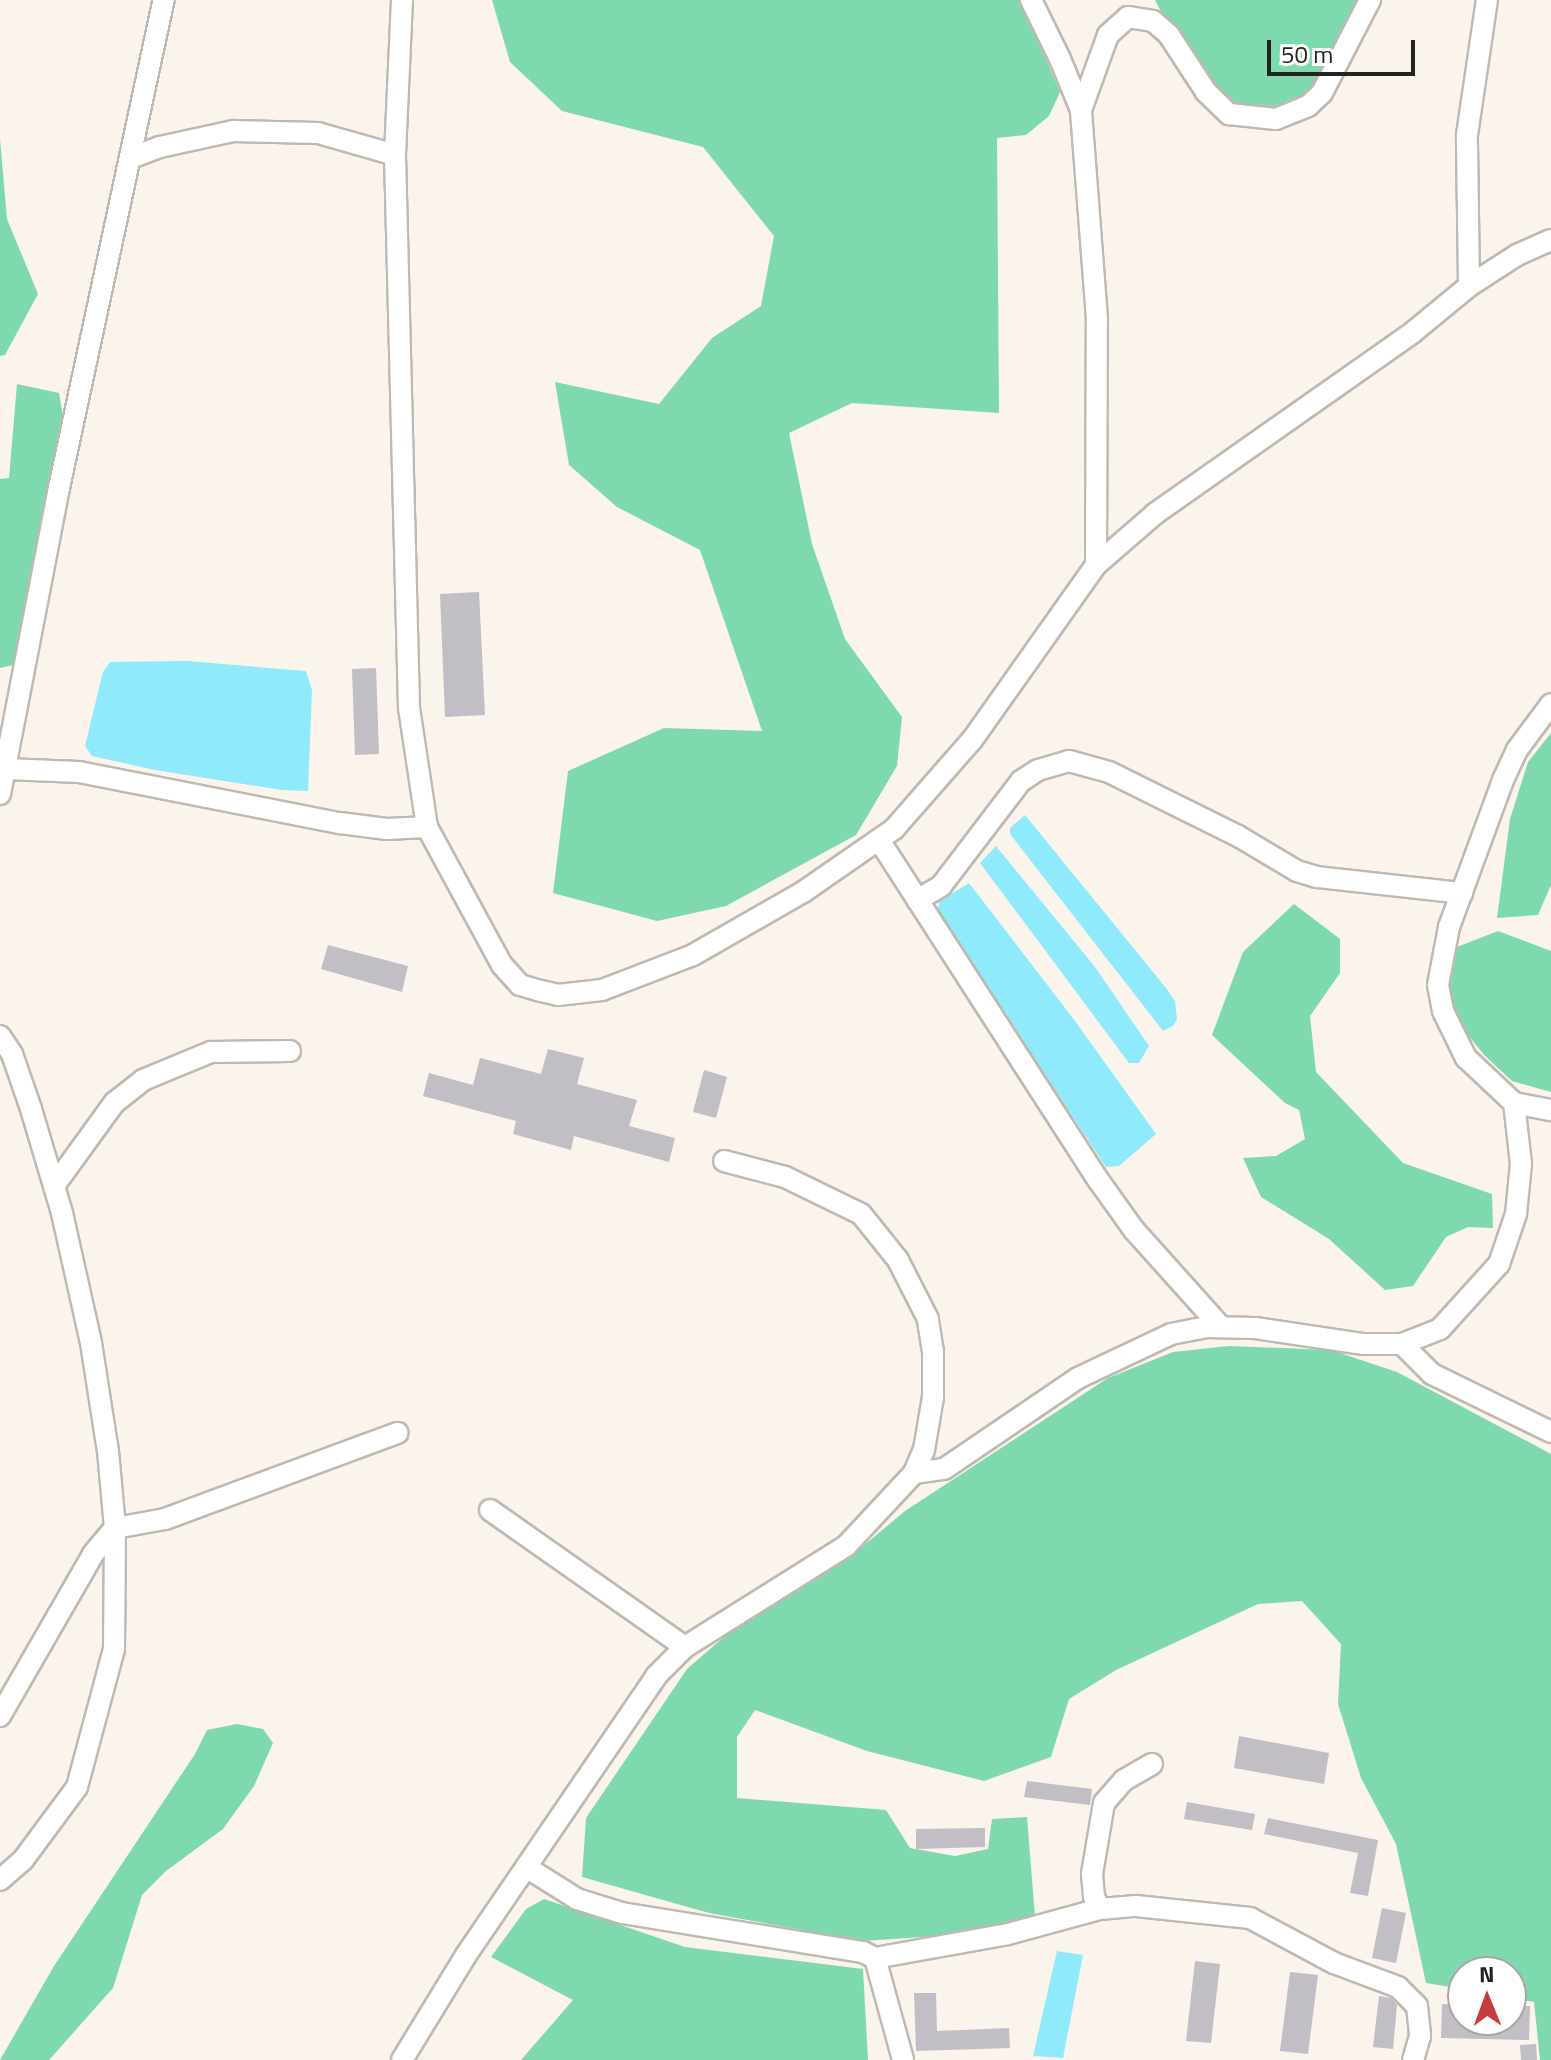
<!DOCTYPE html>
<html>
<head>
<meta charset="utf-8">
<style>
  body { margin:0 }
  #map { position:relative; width:1551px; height:2060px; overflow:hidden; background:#faf4ec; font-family:"Titillium Web",sans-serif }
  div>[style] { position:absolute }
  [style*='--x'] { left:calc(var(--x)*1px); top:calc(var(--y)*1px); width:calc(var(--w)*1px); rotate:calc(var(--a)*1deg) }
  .green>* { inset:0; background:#7fd9ae }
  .water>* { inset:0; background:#8feafc }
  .building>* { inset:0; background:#c1bec6 }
  .roads { filter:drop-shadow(2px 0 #beb9b2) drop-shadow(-2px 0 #beb9b2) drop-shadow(0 2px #beb9b2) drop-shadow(0 -2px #beb9b2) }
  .minor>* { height:20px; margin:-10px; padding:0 10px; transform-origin:10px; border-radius:10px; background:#fff }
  span { translate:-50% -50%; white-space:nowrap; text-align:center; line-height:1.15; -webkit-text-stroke:7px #fff; paint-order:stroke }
  .north { position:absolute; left:1447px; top:1956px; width:80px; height:80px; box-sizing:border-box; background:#fff; border:2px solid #a8a7a6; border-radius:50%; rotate:359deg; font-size:22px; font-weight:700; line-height:32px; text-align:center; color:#252320 }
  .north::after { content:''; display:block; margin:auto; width:28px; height:36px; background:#c93a3e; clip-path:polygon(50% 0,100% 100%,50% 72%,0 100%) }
  .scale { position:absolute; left:1267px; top:40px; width:148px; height:36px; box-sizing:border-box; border:4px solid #252320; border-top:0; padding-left:10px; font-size:24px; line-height:28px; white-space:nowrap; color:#252320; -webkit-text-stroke:6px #fff; paint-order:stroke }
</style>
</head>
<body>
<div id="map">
  <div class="green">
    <div style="clip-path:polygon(492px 0,1021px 0,1060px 92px,1049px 116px,1026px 135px,997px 138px,999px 413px,852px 403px,789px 433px,812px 544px,845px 639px,902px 717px,897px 766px,856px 835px,726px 906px,657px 921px,553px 893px,568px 771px,664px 728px,762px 731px,700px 550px,617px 507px,569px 465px,555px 382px,659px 404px,712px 338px,761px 306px,774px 236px,703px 147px,562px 111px,510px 62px)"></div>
    <div style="clip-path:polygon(1155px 0,1361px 0,1329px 65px,1306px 99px,1285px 110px,1242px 108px,1221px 97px,1167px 23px)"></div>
    <div style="clip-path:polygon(0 139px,7px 219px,38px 294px,5px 355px,0 356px)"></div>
    <div style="clip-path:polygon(17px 384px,59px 393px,63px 416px,13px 665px,0 668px,0 479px,9px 478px)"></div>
    <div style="clip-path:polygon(1551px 733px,1551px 885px,1538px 915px,1497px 918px,1510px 819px,1528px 762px)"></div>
    <div style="clip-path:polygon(1294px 904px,1340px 939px,1340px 973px,1310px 1016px,1316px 1072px,1403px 1163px,1492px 1194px,1493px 1228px,1468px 1227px,1446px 1237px,1413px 1286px,1385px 1290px,1329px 1239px,1261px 1197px,1243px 1158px,1276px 1156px,1305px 1139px,1299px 1110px,1285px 1103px,1212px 1035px,1243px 952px)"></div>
    <div style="clip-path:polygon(1498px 931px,1551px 951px,1551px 1092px,1512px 1081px,1485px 1056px,1456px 1020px,1447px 988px,1457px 947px)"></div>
    <div style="clip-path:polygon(1229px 1346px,1331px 1350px,1397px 1372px,1551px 1454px,1551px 2060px,1540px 2060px,1534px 2002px,1511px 1998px,1511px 1972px,1463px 1972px,1463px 1989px,1426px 1983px,1396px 1844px,1361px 1778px,1338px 1704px,1341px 1644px,1302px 1601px,1258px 1604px,1116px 1670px,1069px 1699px,1051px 1757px,984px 1781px,867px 1751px,755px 1710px,737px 1737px,737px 1798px,886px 1810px,910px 1848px,955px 1856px,988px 1849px,992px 1819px,1027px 1817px,1035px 1917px,954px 1935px,862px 1941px,709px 1913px,582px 1877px,586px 1818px,687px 1669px,740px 1623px,850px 1557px,905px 1511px,1108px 1378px,1173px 1352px)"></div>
    <div style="clip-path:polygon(237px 1724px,263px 1729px,273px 1743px,254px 1786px,223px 1829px,166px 1871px,142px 1895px,113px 1988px,49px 2060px,0 2060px,54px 1966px,195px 1754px,207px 1730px)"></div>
    <div style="clip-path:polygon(544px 1899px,685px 1947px,863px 1969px,868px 2060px,521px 2060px,573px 2000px,491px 1957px,526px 1909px)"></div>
  </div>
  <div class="water">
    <div style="clip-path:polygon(187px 661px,306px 671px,312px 690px,308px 791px,282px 790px,155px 770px,92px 756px,85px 746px,103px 672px,110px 662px)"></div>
    <div style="clip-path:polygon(1025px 815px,1166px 988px,1175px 1001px,1177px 1019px,1173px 1026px,1163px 1031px,1010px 834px,1010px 828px)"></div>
    <div style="clip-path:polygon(996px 846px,1095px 967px,1149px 1046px,1139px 1063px,1129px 1063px,980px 863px)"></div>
    <div style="clip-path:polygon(969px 883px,1075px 1021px,1156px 1134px,1119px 1166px,1106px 1167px,937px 912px,940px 901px)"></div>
    <div style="clip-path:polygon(1057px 1951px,1083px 1955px,1063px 2058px,1033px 2056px)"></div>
  </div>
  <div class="building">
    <div style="clip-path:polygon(479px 592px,485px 715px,445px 717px,440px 594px)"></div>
    <div style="clip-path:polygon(376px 668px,379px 754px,355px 755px,352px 669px)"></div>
    <div style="clip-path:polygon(328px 945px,408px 966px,402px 992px,321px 969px)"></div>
    <div style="clip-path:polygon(548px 1049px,584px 1058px,577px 1084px,637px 1100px,629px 1126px,675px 1138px,669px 1162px,574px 1136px,571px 1150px,513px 1134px,516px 1121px,423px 1096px,429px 1073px,473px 1085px,480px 1058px,541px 1074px)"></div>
    <div style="clip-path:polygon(704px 1070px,727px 1077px,716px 1118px,693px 1112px)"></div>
    <div style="clip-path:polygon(1239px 1736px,1329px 1753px,1324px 1784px,1234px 1768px)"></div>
    <div style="clip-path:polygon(1027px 1781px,1092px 1789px,1090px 1805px,1024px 1797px)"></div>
    <div style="clip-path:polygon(1187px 1802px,1255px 1814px,1252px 1830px,1184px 1819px)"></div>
    <div style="clip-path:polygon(1268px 1818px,1378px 1840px,1368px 1896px,1350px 1893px,1358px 1853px,1264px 1834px)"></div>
    <div style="clip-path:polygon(985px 1828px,985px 1847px,916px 1849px,916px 1829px)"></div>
    <div style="clip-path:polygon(1382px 1908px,1406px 1913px,1396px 1963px,1372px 1958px)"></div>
    <div style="clip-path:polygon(1195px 1961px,1220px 1964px,1211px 2043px,1186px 2041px)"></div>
    <div style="clip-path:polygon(1290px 1972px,1318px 1975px,1308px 2054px,1280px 2051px)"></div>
    <div style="clip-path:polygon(914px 1993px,936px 1993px,937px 2031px,1009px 2028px,1010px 2048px,916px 2051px)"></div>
    <div style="clip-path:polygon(1379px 1996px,1391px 1998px,1397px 2005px,1393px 2049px,1373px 2047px)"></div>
    <div style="clip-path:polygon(1442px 2004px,1463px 2005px,1463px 2020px,1511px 2020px,1511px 2006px,1530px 2006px,1529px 2040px,1441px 2038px)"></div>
    <div style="clip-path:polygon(1536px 2044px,1537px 2060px,1521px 2060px,1520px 2045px)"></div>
  </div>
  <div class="roads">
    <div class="minor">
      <div style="--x:402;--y:0;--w:155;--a:92.6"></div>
      <div style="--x:395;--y:155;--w:553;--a:88.55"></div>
      <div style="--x:409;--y:708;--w:120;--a:81.4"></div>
      <div style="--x:427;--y:827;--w:157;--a:61.5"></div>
      <div style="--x:502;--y:965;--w:27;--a:48"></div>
      <div style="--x:520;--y:985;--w:22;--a:16"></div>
      <div style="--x:541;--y:991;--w:17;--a:13"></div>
      <div style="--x:558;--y:995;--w:44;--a:-6.5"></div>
      <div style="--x:602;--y:990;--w:97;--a:-21"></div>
      <div style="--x:693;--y:955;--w:127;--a:-29.8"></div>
      <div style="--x:803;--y:892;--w:111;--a:-34.7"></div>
      <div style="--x:894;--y:829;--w:118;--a:-48.8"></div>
      <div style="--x:972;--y:740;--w:214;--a:-54.7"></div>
      <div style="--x:1096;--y:565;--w:79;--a:-40.9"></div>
      <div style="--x:1156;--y:513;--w:313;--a:-35.1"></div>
      <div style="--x:1412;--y:333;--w:74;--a:-39.5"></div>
      <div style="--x:1469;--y:286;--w:57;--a:-32.9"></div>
      <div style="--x:1517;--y:255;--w:37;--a:-24"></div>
      <div style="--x:1031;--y:0;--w:66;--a:63.8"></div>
      <div style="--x:1060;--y:59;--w:55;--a:67.6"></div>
      <div style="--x:131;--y:158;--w:31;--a:-21"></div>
      <div style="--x:160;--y:147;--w:75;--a:-12.4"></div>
      <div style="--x:233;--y:131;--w:85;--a:1.3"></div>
      <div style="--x:318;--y:133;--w:80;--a:15.9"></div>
      <div style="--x:1469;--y:286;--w:151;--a:-90.8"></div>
      <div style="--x:1467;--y:135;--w:136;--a:-81.6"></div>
      <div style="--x:1096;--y:565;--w:246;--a:-89.8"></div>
      <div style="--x:1097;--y:319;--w:210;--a:-94.4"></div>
      <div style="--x:1081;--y:110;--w:80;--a:-70.2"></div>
      <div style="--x:1108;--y:35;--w:27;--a:-42"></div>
      <div style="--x:1128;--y:17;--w:25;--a:9"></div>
      <div style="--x:1153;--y:21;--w:21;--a:41"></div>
      <div style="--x:1169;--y:35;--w:68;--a:57"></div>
      <div style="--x:1206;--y:92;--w:32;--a:44"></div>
      <div style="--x:1229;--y:114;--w:47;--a:6.1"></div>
      <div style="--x:1276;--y:119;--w:35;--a:-22"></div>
      <div style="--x:1308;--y:106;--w:19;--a:-43"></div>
      <div style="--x:1322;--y:93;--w:105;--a:-62.7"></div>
      <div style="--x:6;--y:769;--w:73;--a:2.4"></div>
      <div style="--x:79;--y:772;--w:266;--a:11.1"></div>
      <div style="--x:340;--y:823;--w:47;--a:7.3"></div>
      <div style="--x:387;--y:829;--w:40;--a:-2.9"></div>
      <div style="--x:0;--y:794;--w:312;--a:-79.1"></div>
      <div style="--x:59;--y:488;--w:499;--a:-77.9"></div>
      <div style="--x:879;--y:840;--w:406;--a:57.2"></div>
      <div style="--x:1099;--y:1181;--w:60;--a:54.5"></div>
      <div style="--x:1134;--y:1230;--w:130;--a:48.1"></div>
      <div style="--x:917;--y:900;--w:28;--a:-30"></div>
      <div style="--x:941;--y:886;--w:132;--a:-52.7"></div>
      <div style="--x:1021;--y:781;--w:20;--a:-33"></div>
      <div style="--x:1038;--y:770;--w:32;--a:-16"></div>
      <div style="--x:1069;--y:761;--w:41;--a:15.4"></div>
      <div style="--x:1109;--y:772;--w:144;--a:26.4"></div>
      <div style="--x:1238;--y:836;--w:69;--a:30.7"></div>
      <div style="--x:1297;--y:871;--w:21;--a:17"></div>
      <div style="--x:1317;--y:877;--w:146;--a:6.3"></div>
      <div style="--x:0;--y:1036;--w:22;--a:56"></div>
      <div style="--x:12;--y:1054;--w:58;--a:70.9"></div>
      <div style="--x:31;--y:1109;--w:109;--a:73.4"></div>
      <div style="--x:62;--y:1213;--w:133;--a:77.4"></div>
      <div style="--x:91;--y:1343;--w:109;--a:81.1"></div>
      <div style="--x:108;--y:1451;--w:77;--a:84.8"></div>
      <div style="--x:115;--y:1528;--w:51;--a:-10.2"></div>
      <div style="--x:165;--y:1519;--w:248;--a:-20.3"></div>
      <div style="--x:1514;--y:1103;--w:38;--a:11"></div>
      <div style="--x:54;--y:1186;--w:102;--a:-54.1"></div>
      <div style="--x:114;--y:1103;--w:37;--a:-38"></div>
      <div style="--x:143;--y:1080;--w:74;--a:-22.4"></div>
      <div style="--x:211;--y:1052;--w:79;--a:-0.7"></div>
      <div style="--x:1402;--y:1344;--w:42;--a:45"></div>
      <div style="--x:1432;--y:1374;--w:132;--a:26"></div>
      <div style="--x:914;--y:1473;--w:30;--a:-8"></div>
      <div style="--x:944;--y:1469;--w:162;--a:-34.2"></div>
      <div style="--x:1078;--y:1378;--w:103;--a:-25.3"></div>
      <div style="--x:1171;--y:1334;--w:36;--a:-11"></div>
      <div style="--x:1206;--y:1327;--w:49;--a:1.2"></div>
      <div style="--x:1255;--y:1328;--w:110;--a:8.4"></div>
      <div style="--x:1364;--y:1344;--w:38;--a:0"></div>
      <div style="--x:1402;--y:1344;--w:41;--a:-21.5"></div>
      <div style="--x:1440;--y:1329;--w:88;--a:-47.8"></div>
      <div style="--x:1499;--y:1264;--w:53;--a:-71.2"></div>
      <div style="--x:1516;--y:1214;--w:50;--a:-84.3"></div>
      <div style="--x:1521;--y:1164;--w:61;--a:-96.5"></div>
      <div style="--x:1514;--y:1103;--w:66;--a:-136.8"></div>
      <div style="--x:1466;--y:1058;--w:52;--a:-116.1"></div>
      <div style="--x:1443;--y:1011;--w:26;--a:-101"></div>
      <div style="--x:1438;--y:985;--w:59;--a:-79.3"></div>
      <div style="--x:1449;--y:927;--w:157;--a:-69.8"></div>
      <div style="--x:1503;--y:780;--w:33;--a:-65"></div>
      <div style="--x:1517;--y:750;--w:57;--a:-53.5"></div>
      <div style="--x:490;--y:1510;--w:238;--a:35.1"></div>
      <div style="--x:0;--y:1716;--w:187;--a:-60.1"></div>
      <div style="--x:93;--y:1554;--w:34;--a:-50"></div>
      <div style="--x:1152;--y:1764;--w:32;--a:150"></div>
      <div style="--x:1124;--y:1780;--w:30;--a:131"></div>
      <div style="--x:1104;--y:1803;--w:72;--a:99.6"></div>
      <div style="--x:1092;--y:1874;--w:23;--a:85"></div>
      <div style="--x:1094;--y:1897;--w:13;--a:63"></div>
      <div style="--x:1100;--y:1909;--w:36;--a:-5"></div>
      <div style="--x:1136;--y:1906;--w:115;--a:6"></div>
      <div style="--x:1250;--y:1918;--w:95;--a:28.2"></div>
      <div style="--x:1334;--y:1963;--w:68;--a:20.6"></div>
      <div style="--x:1398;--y:1987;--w:27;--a:45"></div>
      <div style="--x:1417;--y:2006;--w:30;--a:84"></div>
      <div style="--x:1420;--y:2036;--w:25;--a:106"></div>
      <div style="--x:526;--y:1867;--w:60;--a:32.1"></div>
      <div style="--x:577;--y:1899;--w:47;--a:17.3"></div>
      <div style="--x:622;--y:1913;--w:244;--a:9.2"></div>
      <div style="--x:863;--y:1952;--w:13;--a:27"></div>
      <div style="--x:875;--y:1958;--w:106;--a:74.6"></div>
      <div style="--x:0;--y:1880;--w:30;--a:-41"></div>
      <div style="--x:23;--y:1860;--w:91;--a:-53.5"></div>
      <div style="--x:77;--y:1787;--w:143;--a:-75"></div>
      <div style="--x:114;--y:1649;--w:121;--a:-89.5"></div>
      <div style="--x:875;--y:1958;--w:135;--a:-10.2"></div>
      <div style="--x:1008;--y:1934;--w:95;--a:-15.2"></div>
      <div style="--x:402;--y:2060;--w:123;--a:-58.6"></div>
      <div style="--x:466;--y:1955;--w:338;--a:-55.7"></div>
      <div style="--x:656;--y:1676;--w:41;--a:-45"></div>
      <div style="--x:685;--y:1647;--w:190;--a:-32.1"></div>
      <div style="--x:846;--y:1546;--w:100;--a:-47"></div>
      <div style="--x:914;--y:1473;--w:25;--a:-67"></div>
      <div style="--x:924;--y:1450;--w:54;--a:-80.4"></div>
      <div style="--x:933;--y:1397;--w:45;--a:-90"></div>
      <div style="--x:933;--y:1352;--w:33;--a:-99"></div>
      <div style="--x:928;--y:1319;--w:66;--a:-117"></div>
      <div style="--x:898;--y:1260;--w:59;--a:-128.8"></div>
      <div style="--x:861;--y:1214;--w:85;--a:-154"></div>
      <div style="--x:785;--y:1177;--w:63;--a:-165.3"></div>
    </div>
  </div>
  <div class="north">N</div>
  <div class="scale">50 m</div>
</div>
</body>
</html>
